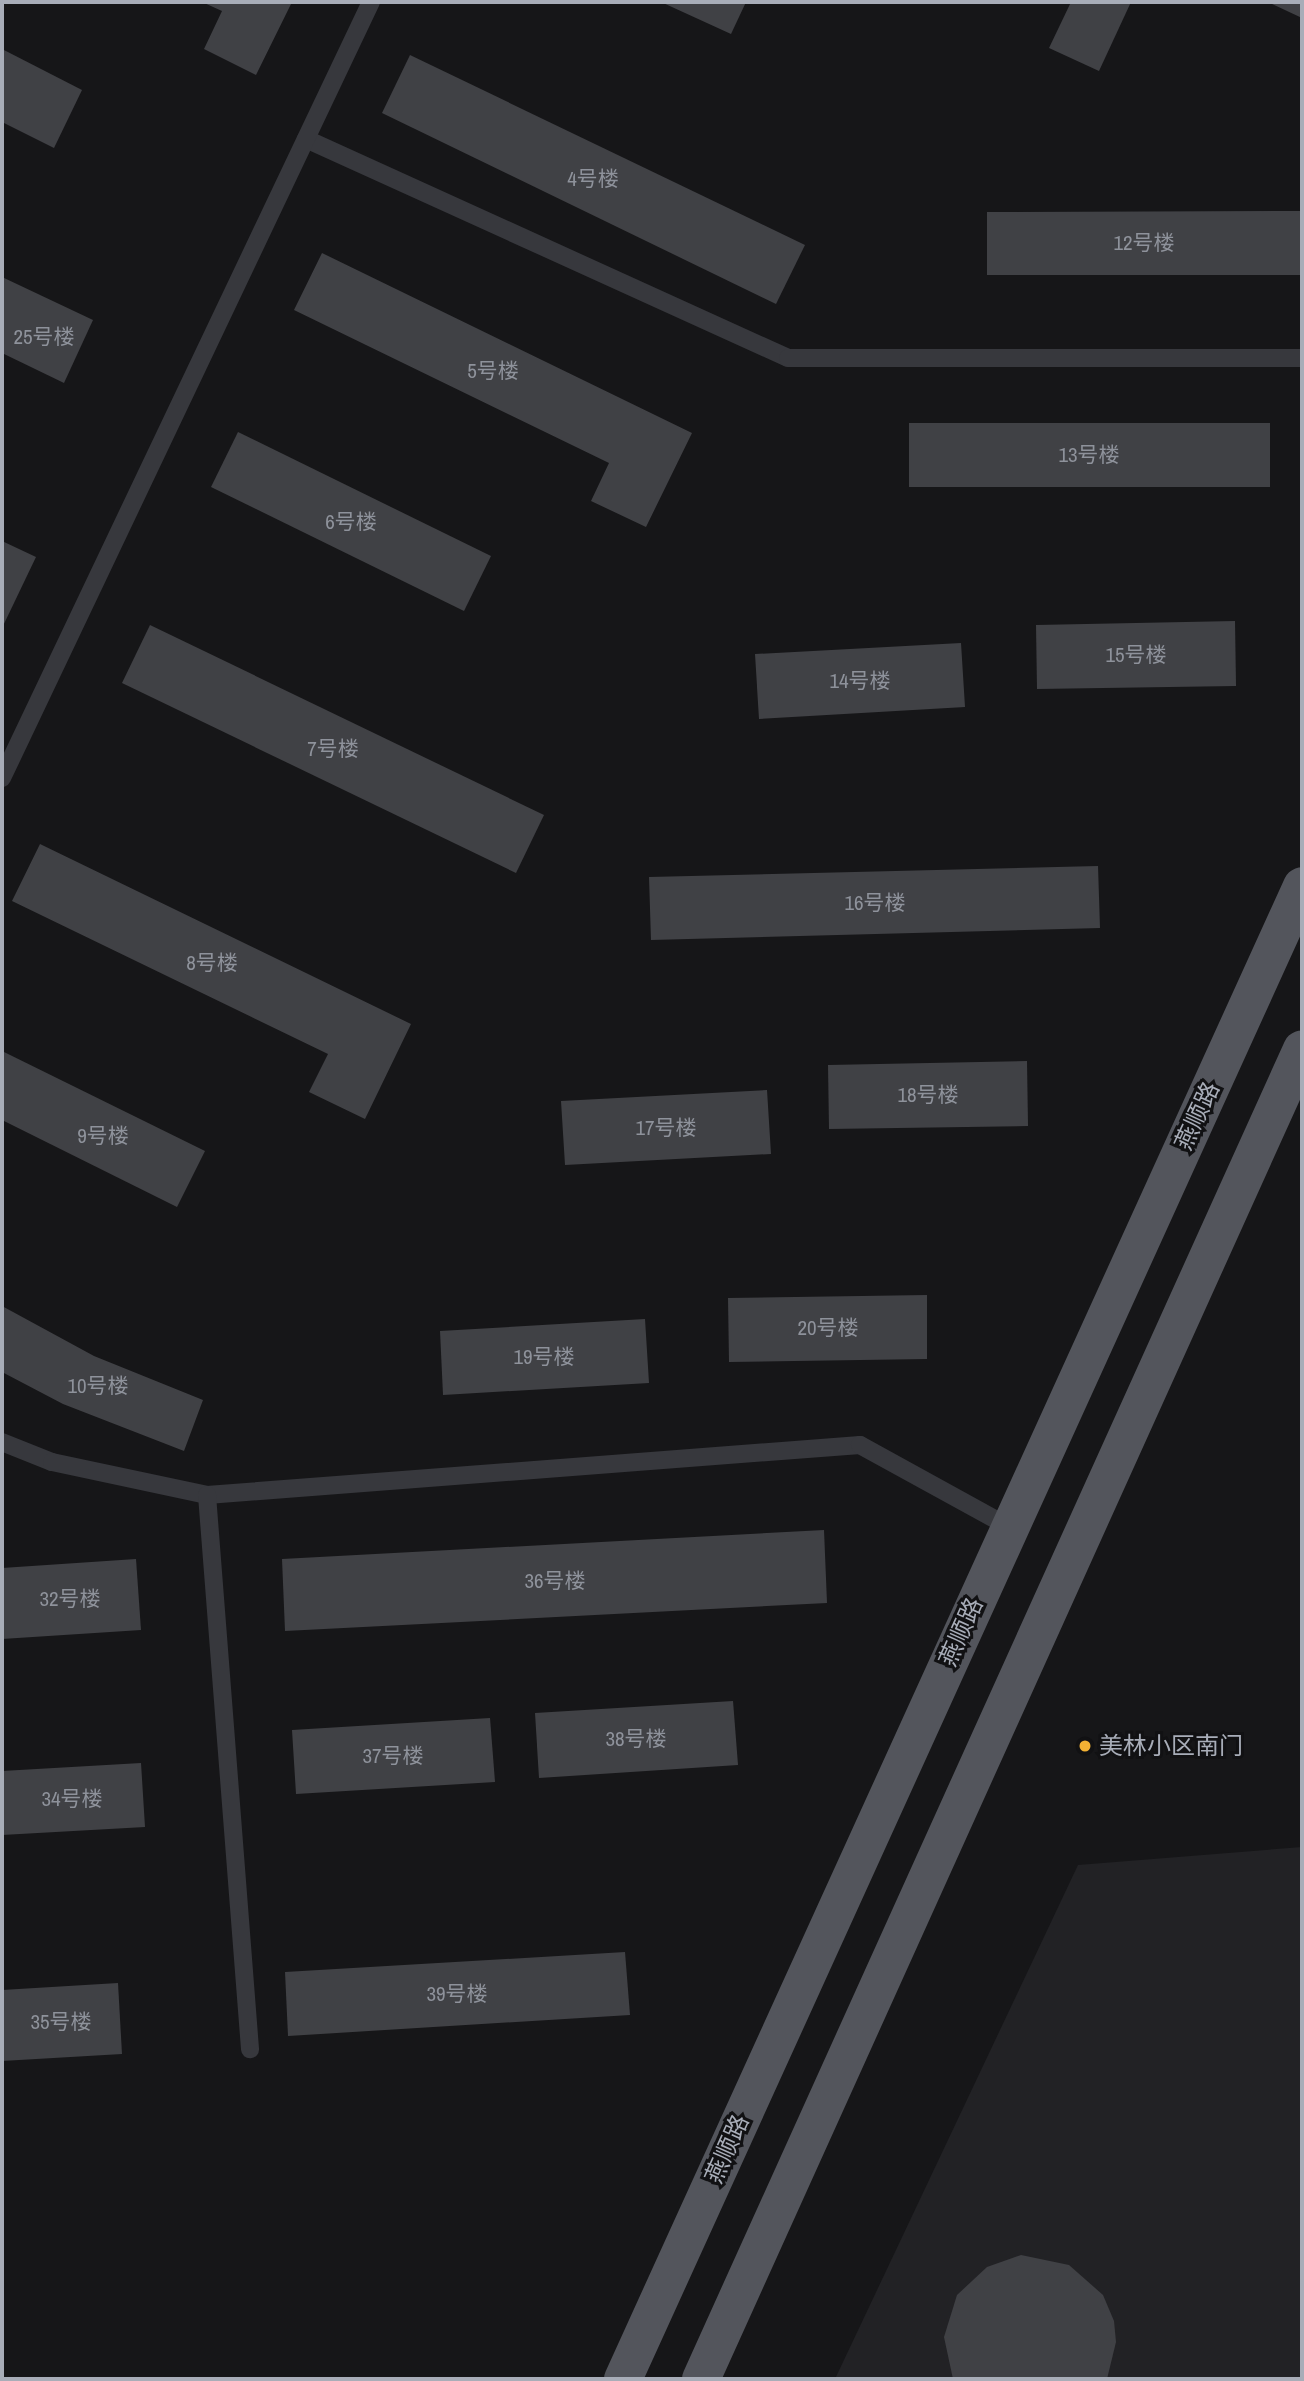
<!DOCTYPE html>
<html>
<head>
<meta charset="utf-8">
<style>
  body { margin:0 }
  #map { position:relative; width:1304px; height:2381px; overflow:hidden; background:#161618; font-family:"Archivo Narrow","Noto Sans SC",sans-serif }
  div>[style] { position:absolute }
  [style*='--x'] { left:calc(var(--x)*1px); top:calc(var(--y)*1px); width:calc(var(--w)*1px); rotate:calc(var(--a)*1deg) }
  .built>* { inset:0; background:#222225 }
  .building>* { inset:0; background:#404145 }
  .service>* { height:18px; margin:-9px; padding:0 9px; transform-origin:9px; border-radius:9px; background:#37383d }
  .primary>* { height:38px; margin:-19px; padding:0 19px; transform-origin:19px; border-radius:19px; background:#53555c }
  .dots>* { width:19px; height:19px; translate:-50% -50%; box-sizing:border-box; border:4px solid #111113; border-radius:50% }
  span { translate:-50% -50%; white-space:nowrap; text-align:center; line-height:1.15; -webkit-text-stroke:6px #111113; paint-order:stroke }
  .number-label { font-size:21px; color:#8e929b }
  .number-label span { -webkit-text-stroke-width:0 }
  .street-label { font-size:24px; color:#a8adb8 }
  .poi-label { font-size:24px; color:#a8adb8 }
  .left { translate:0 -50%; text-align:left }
  .frame { position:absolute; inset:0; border:4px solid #a8adb8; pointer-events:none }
</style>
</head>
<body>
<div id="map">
  <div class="built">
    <div style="clip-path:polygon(1302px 1847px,1302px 2379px,835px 2379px,1078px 1865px)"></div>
  </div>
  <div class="building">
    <div style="clip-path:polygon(202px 2px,292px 2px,256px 75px,204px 49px,222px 11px)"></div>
    <div style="clip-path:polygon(661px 2px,746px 2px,731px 34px)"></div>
    <div style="clip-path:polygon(1071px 2px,1131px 2px,1099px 71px,1049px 48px)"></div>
    <div style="clip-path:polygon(1268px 2px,1302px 2px,1302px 18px)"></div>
    <div style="clip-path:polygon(2px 49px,82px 90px,54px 148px,2px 122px)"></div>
    <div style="clip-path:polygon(410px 55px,805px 245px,776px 304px,382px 113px)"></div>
    <div style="clip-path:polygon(1302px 211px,1302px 275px,987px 275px,987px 212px)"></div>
    <div style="clip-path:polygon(322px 253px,692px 433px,646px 527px,591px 501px,609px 463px,294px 310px)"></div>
    <div style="clip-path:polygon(2px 277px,93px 320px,64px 383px,2px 353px)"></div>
    <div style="clip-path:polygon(909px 423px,1270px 423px,1270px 487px,909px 487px)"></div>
    <div style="clip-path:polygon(238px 432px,491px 556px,464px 611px,211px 487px)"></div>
    <div style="clip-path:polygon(2px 541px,36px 557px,2px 628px)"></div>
    <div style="clip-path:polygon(1235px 621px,1236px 686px,1037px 689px,1036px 625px)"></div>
    <div style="clip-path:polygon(150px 625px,544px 815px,516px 873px,122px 683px)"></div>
    <div style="clip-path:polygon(961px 643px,965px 707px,759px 719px,755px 654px)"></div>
    <div style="clip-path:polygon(40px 844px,411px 1024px,365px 1119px,309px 1092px,328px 1054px,12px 901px)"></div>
    <div style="clip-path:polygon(1098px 866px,1100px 928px,651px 940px,649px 877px)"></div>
    <div style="clip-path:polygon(2px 1051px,205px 1151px,177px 1207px,2px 1120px)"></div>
    <div style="clip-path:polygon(1027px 1061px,1028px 1126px,829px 1129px,828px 1065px)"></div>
    <div style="clip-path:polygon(767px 1090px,771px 1154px,565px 1165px,561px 1101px)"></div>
    <div style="clip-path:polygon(927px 1295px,927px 1359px,729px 1362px,728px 1298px)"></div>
    <div style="clip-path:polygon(2px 1306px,94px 1356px,203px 1400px,184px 1451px,63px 1404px,2px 1372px)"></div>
    <div style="clip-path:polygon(645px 1319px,649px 1383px,443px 1395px,440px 1331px)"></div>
    <div style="clip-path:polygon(824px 1530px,827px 1603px,285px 1631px,282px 1559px)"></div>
    <div style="clip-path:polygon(136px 1559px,141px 1630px,2px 1639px,2px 1568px)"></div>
    <div style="clip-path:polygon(733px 1701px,738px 1765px,539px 1778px,535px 1713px)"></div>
    <div style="clip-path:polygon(490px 1718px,495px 1782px,296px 1794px,292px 1730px)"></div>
    <div style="clip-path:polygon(141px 1763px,145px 1827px,2px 1835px,2px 1771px)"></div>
    <div style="clip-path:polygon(625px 1952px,630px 2015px,288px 2036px,285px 1972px)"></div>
    <div style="clip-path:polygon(118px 1983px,122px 2054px,2px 2061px,2px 1990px)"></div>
    <div style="clip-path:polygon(1021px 2255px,1069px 2265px,1103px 2295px,1114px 2321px,1116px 2342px,1107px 2379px,953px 2379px,944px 2337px,957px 2295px,987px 2267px)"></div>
  </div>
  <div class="service">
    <div style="--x:306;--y:139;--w:529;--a:24.43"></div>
    <div style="--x:788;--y:358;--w:514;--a:0"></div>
    <div style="--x:2;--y:778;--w:859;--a:-64.57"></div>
    <div style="--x:2;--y:1442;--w:54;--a:21.8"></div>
    <div style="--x:52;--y:1462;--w:158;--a:12"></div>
    <div style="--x:207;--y:1495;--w:655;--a:-4.38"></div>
    <div style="--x:860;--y:1445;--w:170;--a:28.8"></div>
    <div style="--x:207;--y:1495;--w:556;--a:85.56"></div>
  </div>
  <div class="primary">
    <div style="--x:623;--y:2379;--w:1640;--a:-65.54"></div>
    <div style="--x:701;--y:2379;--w:1459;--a:-65.68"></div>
  </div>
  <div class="dots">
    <div style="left:1085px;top:1746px;background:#f2b134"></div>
  </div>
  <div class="number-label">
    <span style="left:593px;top:179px">4号楼</span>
    <span style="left:1144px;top:243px">12号楼</span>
    <span style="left:44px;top:337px">25号楼</span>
    <span style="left:493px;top:371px">5号楼</span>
    <span style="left:1089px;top:455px">13号楼</span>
    <span style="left:351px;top:522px">6号楼</span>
    <span style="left:1136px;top:655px">15号楼</span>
    <span style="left:860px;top:681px">14号楼</span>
    <span style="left:333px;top:749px">7号楼</span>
    <span style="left:875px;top:903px">16号楼</span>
    <span style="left:212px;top:963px">8号楼</span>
    <span style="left:928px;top:1095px">18号楼</span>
    <span style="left:666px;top:1128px">17号楼</span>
    <span style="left:103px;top:1136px">9号楼</span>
    <span style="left:828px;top:1328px">20号楼</span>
    <span style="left:544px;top:1357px">19号楼</span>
    <span style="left:98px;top:1386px">10号楼</span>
    <span style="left:555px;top:1581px">36号楼</span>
    <span style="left:70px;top:1599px">32号楼</span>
    <span style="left:636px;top:1739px">38号楼</span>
    <span style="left:393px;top:1756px">37号楼</span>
    <span style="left:72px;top:1799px">34号楼</span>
    <span style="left:457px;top:1994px">39号楼</span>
    <span style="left:61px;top:2022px">35号楼</span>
  </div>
  <div class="street-label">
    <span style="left:1197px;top:1116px;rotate:-65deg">燕顺路</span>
    <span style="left:961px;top:1632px;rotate:-66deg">燕顺路</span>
    <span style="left:727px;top:2149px;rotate:-66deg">燕顺路</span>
  </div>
  <div class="poi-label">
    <span class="left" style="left:1099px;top:1746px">美林小区南门</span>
  </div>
  <div class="frame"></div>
</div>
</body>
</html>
